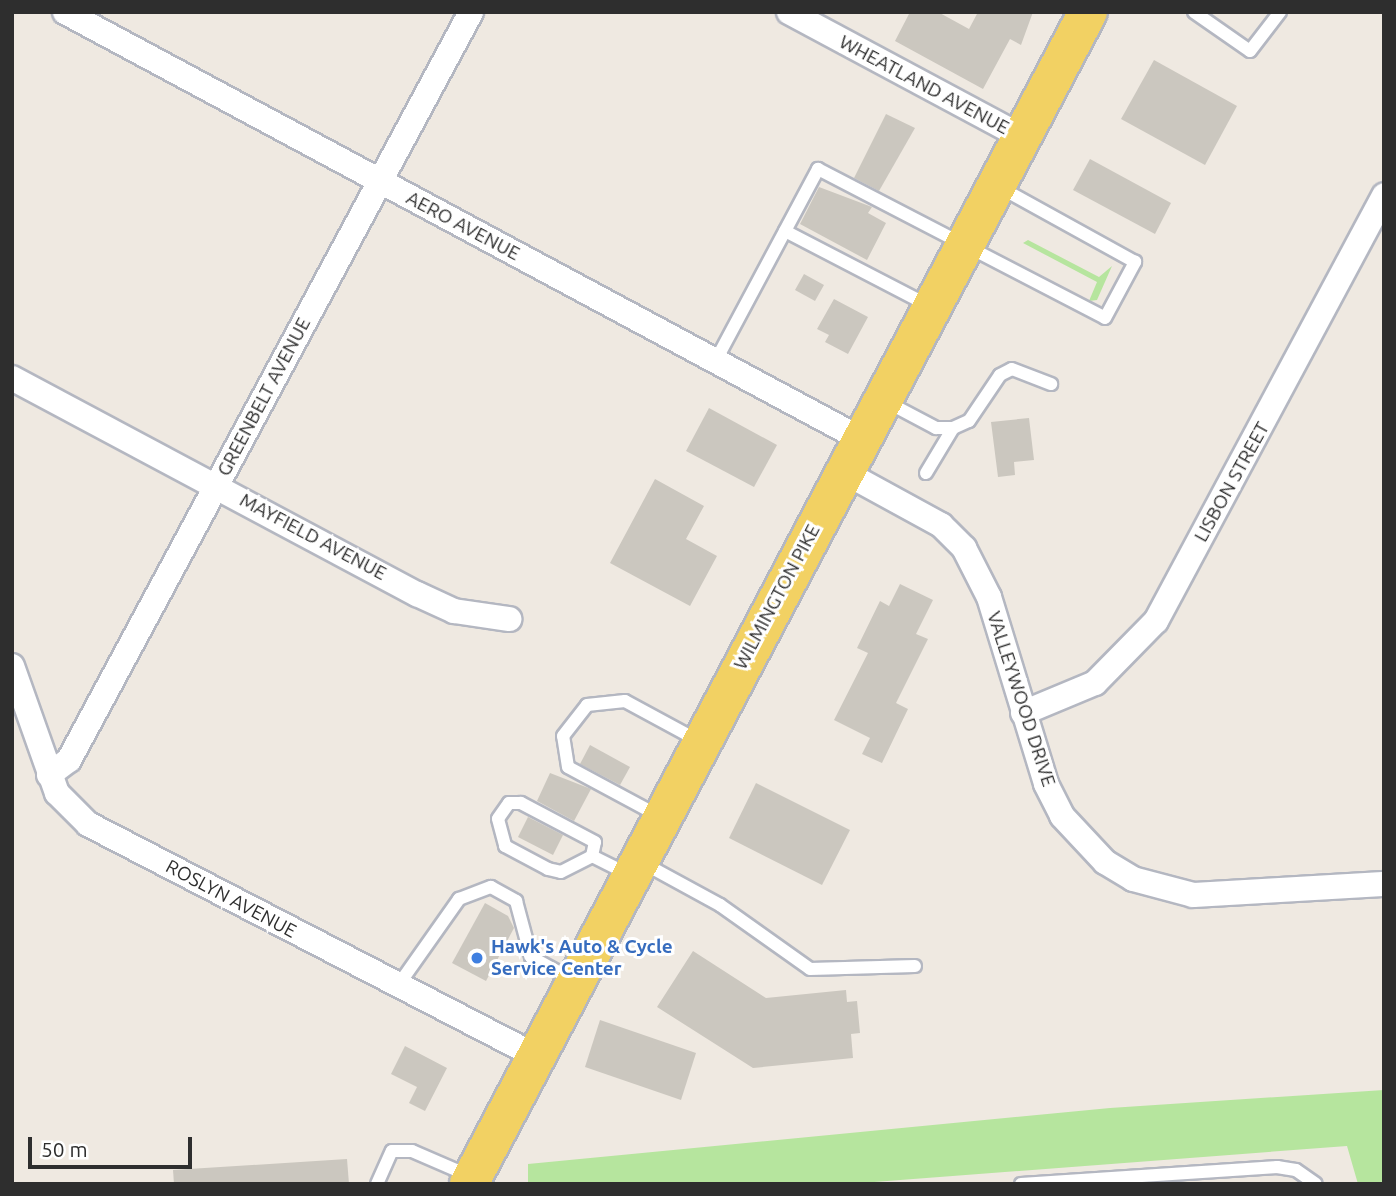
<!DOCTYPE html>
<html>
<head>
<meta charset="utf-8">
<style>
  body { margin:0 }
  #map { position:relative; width:1396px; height:1196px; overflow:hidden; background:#efe9e1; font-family:Ubuntu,sans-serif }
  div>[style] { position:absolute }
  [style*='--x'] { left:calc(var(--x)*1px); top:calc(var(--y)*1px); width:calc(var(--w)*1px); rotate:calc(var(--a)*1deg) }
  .green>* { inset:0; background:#b6e59e }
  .building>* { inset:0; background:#cbc7bf }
  .roads { filter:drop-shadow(2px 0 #b4b7c1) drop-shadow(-2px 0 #b4b7c1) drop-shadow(0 2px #b4b7c1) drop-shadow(0 -2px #b4b7c1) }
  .lane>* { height:12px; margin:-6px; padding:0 6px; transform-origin:6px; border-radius:6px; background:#fff }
  .street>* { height:24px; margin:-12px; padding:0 12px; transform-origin:12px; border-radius:12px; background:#fff }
  .primary>* { height:38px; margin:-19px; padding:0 19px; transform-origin:19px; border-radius:19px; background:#f2d163 }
  .dots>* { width:19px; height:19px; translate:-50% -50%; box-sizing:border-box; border:4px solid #fff; border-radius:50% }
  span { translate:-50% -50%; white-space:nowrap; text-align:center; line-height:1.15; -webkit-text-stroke:6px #fff; paint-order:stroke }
  .street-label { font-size:19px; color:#2e2e2e }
  .shop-label { font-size:19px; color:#366cbe; font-weight:700 }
  .left { translate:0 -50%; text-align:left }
  .frame { position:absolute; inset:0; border:14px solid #2e2e2e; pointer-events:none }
  .scale { position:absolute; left:28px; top:1137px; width:164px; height:32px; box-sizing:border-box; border:4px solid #2e2e2e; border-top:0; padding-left:9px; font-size:21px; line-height:24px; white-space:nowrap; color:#2e2e2e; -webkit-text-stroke:5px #fff; paint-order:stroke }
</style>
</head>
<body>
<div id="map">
  <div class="green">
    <div style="clip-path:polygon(1028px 240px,1099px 277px,1112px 266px,1097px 300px,1089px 301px,1097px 282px,1023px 243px)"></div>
    <div style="clip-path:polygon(1384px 1090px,1384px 1184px,1358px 1184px,1347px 1146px,848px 1184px,528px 1184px,528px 1164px,1110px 1108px)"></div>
  </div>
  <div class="building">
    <div style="clip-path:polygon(910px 12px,938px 12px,969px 29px,978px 12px,1033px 12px,1021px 45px,1010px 39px,983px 89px,895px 41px)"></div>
    <div style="clip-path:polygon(1154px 60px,1237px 106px,1205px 165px,1121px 119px)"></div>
    <div style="clip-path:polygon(886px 114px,915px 128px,879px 191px,854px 178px)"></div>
    <div style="clip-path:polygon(1090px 159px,1171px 203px,1155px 234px,1073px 190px)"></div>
    <div style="clip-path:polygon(819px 187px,872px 207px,868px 213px,886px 223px,867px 260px,800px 224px)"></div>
    <div style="clip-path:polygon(804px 274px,824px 285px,815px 301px,795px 290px)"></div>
    <div style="clip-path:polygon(834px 299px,868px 317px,848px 354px,825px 342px,829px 335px,817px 329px)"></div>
    <div style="clip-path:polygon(709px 408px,777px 445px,754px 487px,686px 451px)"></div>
    <div style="clip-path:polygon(1029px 418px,1034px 460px,1014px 462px,1015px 475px,998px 477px,991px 422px)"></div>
    <div style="clip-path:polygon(655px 479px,704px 506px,686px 539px,717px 556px,690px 606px,610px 563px)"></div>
    <div style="clip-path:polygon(900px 584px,933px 600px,916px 634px,928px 639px,896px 703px,908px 709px,882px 763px,862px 754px,870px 738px,834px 720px,868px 653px,857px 648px,880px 601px,889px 606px)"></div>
    <div style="clip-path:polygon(590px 745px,630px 767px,620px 785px,580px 764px)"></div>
    <div style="clip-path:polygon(550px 773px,591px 789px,574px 821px,537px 801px)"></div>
    <div style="clip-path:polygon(756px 783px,850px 830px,822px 885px,729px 838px)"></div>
    <div style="clip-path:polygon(528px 817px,563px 835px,553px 855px,518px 837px)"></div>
    <div style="clip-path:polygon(485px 903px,508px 916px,514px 928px,486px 981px,452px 963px)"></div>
    <div style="clip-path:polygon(693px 951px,766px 998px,846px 990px,847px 1002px,857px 1001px,860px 1033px,851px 1034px,853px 1058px,753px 1068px,657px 1007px)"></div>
    <div style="clip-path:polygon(600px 1020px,696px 1053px,681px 1100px,585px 1067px)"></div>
    <div style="clip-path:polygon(405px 1046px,447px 1068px,425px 1111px,409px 1103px,417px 1087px,391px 1074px)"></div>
    <div style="clip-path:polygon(347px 1159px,349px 1184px,174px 1184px,173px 1170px)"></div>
  </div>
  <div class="roads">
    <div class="lane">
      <div style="--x:1194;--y:12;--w:68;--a:34.9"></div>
      <div style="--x:1250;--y:51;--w:49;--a:-52.4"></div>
      <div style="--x:785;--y:231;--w:161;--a:27.4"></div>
      <div style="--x:715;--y:362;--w:219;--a:-61.9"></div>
      <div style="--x:818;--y:169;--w:323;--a:27.4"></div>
      <div style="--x:1105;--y:318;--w:64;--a:-61.8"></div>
      <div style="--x:1135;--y:262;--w:153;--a:-151.1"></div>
      <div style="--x:885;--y:401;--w:58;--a:27.9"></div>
      <div style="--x:936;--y:428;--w:17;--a:0"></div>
      <div style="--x:953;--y:428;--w:17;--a:-24"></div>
      <div style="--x:969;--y:421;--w:55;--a:-56"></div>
      <div style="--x:1000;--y:375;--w:13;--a:-27"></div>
      <div style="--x:1012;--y:369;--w:42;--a:21"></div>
      <div style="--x:926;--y:473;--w:52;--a:-59"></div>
      <div style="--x:659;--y:816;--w:103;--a:-151.7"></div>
      <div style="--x:568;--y:767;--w:31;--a:-99"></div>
      <div style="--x:563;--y:736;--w:39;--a:-52"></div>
      <div style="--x:587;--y:705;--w:38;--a:-6"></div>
      <div style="--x:625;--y:701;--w:84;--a:28.4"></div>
      <div style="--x:592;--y:856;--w:14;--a:-78"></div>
      <div style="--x:595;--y:842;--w:84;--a:-152.2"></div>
      <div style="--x:521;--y:803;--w:12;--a:180"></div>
      <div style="--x:509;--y:803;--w:19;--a:125"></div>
      <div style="--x:498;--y:819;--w:28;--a:75"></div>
      <div style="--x:505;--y:846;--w:49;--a:28.1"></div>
      <div style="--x:548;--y:869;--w:13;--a:13"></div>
      <div style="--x:561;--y:872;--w:35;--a:-27"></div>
      <div style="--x:592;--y:856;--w:40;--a:26.6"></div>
      <div style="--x:643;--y:863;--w:88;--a:28.6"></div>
      <div style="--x:720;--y:905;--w:110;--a:35.4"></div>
      <div style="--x:810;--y:969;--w:105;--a:-1.6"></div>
      <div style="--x:397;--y:987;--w:108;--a:-54.8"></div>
      <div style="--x:459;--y:899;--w:34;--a:-21"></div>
      <div style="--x:491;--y:887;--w:29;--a:29"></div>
      <div style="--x:516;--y:901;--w:58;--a:75"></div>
      <div style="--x:531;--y:957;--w:48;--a:28.7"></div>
      <div style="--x:377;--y:1184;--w:36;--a:-66"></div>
      <div style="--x:392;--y:1151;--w:20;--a:0"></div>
      <div style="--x:412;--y:1151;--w:63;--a:23.3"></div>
      <div style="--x:1021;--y:1184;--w:257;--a:-3.8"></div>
      <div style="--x:1277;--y:1167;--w:19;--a:9"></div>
      <div style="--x:1296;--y:1170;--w:24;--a:35"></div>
    </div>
    <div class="street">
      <div style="--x:65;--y:12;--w:903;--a:28.21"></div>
      <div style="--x:789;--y:12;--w:264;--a:28.2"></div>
      <div style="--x:12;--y:378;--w:459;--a:28.1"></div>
      <div style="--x:417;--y:594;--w:41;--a:24.7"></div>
      <div style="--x:454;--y:611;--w:56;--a:8.3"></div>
      <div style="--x:844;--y:472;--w:111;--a:28.7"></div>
      <div style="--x:941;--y:525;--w:33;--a:45"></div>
      <div style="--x:964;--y:548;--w:55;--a:63"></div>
      <div style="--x:989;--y:597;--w:195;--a:73"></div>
      <div style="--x:1046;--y:784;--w:36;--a:63"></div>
      <div style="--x:1062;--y:816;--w:63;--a:46.9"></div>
      <div style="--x:1105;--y:862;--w:33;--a:31"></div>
      <div style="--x:1133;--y:879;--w:62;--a:14.9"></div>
      <div style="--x:1193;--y:895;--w:191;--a:-3.3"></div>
      <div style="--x:12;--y:666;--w:135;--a:70.5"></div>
      <div style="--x:57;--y:793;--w:44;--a:45"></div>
      <div style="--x:88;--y:824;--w:502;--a:27.38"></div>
      <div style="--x:1023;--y:713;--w:78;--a:-22.6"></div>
      <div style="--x:1095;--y:683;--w:87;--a:-45.5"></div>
      <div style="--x:1156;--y:621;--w:483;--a:-61.8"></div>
      <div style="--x:49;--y:775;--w:25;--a:-37"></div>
      <div style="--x:69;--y:760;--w:849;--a:-61.74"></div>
    </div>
    <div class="primary">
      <div style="--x:469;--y:1184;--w:1325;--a:-62.16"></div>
    </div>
  </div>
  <div class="dots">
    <div style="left:477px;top:958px;background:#3f7fe0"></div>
  </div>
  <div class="street-label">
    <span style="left:924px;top:85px;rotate:28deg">WHEATLAND AVENUE</span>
    <span style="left:463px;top:226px;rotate:28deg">AERO AVENUE</span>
    <span style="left:264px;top:397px;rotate:-62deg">GREENBELT AVENUE</span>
    <span style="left:1232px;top:482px;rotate:-61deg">LISBON STREET</span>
    <span style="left:313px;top:537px;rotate:28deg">MAYFIELD AVENUE</span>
    <span style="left:777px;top:597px;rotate:-62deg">WILMINGTON PIKE</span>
    <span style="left:1021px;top:699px;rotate:72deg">VALLEYWOOD DRIVE</span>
    <span style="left:231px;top:899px;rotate:28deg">ROSLYN AVENUE</span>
  </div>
  <div class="shop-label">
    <span class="left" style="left:491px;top:958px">Hawk's Auto &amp; Cycle<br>Service Center</span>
  </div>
  <div class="frame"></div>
  <div class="scale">50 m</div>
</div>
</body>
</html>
